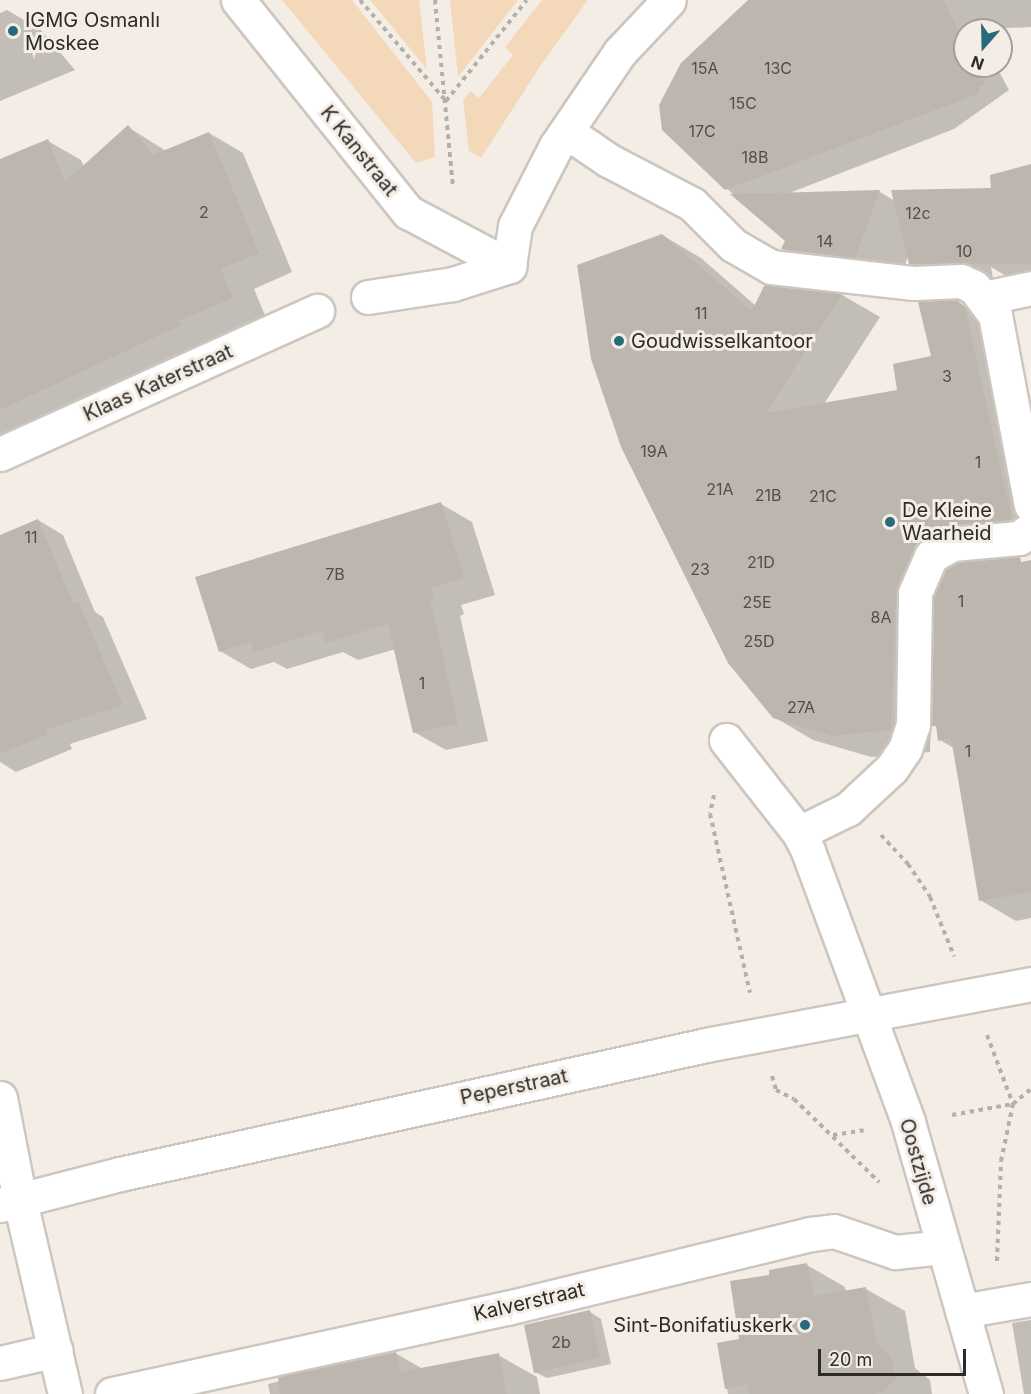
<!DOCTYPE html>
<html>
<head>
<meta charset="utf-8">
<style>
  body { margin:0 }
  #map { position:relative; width:1031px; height:1394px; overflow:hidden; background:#f4ede6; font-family:Inter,sans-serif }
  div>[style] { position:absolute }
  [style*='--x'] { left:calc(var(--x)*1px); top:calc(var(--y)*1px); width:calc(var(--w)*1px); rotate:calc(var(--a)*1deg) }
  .green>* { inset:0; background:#f4d8ba }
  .shadow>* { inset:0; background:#0003 }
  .building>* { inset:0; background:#bdb6af }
  .path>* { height:4px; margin-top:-2px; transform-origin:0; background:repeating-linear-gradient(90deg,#b5afaa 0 4.5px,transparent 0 9px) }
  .roads { filter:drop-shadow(2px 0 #ccc6bf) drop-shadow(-2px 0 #ccc6bf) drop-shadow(0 2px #ccc6bf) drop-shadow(0 -2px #ccc6bf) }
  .minor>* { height:33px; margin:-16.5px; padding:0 16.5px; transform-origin:16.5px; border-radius:16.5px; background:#fff }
  .dots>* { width:16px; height:16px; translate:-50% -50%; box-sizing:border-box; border:3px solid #f4ede6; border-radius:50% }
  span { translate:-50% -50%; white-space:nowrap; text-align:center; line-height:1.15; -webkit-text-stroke:6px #f4ede6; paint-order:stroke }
  .number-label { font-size:16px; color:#514e4a }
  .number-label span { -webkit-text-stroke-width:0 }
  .poi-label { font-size:20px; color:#2d2b28 }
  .left { translate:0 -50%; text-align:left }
  .right { translate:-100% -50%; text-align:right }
  .street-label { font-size:20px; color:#2d2b28 }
  .north { position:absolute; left:953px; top:18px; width:60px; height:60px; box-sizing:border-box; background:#f4ede6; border:2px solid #a49f9a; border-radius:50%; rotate:200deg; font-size:16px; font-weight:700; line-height:24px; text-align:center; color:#2d2b28 }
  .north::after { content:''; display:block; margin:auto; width:21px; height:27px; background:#276a7c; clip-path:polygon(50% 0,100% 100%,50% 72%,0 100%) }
  .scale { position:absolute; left:818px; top:1349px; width:148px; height:27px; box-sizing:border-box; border:3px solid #2d2b28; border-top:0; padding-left:8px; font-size:18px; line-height:21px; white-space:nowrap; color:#2d2b28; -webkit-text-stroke:4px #f4ede6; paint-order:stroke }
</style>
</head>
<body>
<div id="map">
  <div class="green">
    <div style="clip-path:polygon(282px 0,352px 0,432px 102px,435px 157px,416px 163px)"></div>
    <div style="clip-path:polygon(370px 0,419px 0,427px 69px)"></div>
    <div style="clip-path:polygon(450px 0,518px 0,458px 77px)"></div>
    <div style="clip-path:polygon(542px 0,588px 0,541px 65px,481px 158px,469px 151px,463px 100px,470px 91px,479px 98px,513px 55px,505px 47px)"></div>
  </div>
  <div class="shadow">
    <div style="clip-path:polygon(evenodd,749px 0,1031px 0,1031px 27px,965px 30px,965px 66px,996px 66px,1009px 90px,954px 129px,787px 194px,880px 192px,895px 201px,993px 189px,1031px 165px,1031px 281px,1015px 281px,991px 267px,994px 284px,949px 285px,910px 263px,908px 256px,899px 282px,826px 274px,783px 249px,787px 241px,726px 188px,682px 64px,749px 0,944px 211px,947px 211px,960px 269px,957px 270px,944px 211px)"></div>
    <div style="clip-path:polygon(7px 10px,41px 30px,75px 70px,0 101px,0 13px)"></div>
    <div style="clip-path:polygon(128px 127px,166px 151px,209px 133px,243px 153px,292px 272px,254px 289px,266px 318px,211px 340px,213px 345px,0 444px,0 161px,48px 141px,81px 160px,84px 167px)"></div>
    <div style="clip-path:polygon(662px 235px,701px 258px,756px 306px,766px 286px,842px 295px,880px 317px,824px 404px,899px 391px,933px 357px,920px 303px,961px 304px,1000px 326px,1031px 526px,957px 542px,961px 562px,952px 571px,1031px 571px,1031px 918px,1016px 921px,980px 900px,955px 749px,940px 740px,938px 728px,931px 724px,930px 752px,871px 757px,813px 740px,774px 717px)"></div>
    <div style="clip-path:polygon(441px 504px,472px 522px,495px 595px,461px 605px,464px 614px,460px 616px,488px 741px,446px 750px,414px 732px,396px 649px,358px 660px,343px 652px,287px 669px,274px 662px,251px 669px,220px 651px)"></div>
    <div style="clip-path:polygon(38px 520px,63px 535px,95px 612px,103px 617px,147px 719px,70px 744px,72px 749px,16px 772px,0 762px,0 536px)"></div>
    <div style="clip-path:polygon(807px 1265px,845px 1287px,846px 1292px,866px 1289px,905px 1311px,915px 1368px,930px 1380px,932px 1394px,728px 1394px,719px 1345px,741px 1341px,771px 1276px)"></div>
    <div style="clip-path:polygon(590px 1312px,601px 1319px,611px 1364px,547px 1378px,535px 1372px)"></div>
    <div style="clip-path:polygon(1031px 1320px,1031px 1394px,1024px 1394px,1012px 1323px)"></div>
    <div style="clip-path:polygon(395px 1353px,423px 1369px,498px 1355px,537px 1377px,540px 1394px,270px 1394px,268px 1384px)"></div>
  </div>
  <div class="building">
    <div style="clip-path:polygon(748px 0,943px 0,965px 44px,965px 66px,976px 66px,985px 84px,978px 87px,980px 93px,725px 190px,662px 130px,659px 105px,681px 63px)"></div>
    <div style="clip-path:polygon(128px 125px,153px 155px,209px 132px,259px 253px,221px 269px,233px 298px,178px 321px,181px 325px,0 410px,0 159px,48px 139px,65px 182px)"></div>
    <div style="clip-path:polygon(1031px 164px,1031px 264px,909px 264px,891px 190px,991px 188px,990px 175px)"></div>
    <div style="clip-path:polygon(880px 190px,855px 258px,781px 249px,785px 241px,730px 194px)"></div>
    <div style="clip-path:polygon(662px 234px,752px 311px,765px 284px,842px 294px,766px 413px,897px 390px,893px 364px,931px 356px,918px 302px,957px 300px,965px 307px,1012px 520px,951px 525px,922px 540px,914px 549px,896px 592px,891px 730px,831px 736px,773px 718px,728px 663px,621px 447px,591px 359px,577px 265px)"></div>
    <div style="clip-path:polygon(441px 502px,464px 578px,431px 588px,434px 597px,430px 598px,458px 724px,413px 733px,388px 624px,326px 643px,322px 631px,254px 652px,251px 642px,219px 652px,195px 577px)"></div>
    <div style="clip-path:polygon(38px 519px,73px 603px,78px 601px,123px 705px,46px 730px,48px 734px,0 754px,0 535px)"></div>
    <div style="clip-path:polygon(1020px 557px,1021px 562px,1031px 560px,1031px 892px,979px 901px,951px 738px,938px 741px,936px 726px,932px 726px,934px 597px,946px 569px,959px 562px)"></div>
    <div style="clip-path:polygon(807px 1263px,814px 1296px,866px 1287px,877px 1344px,891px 1357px,896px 1378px,883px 1392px,874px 1394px,749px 1394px,747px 1384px,725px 1389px,717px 1343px,739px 1339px,730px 1281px,769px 1275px,769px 1270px)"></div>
    <div style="clip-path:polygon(590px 1310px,600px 1358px,534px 1373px,524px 1325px)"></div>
    <div style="clip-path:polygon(396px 1352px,400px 1372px,499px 1353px,506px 1394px,280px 1394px,278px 1377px)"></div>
  </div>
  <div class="path">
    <div style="--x:360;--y:0;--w:133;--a:49.6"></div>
    <div style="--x:446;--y:101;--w:129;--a:-51.3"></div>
    <div style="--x:435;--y:0;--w:188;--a:84.5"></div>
    <div style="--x:714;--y:795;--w:19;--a:102"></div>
    <div style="--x:710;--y:814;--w:183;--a:77.4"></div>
    <div style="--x:881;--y:835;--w:40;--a:47"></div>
    <div style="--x:908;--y:864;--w:40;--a:56"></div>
    <div style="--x:930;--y:897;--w:64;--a:67.9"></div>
    <div style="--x:987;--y:1035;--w:74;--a:69.4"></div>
    <div style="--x:772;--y:1076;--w:15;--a:74"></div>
    <div style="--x:776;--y:1090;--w:20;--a:27"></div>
    <div style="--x:794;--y:1099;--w:119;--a:44.3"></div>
    <div style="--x:952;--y:1115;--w:62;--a:-10.2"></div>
    <div style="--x:1013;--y:1104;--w:23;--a:-40"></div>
    <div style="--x:833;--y:1135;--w:31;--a:-9"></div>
    <div style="--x:997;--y:1261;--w:100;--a:-87.7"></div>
    <div style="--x:1001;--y:1161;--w:58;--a:-78.1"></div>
  </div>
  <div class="roads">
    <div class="minor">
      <div style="--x:238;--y:0;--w:272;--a:51.3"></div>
      <div style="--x:408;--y:212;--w:115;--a:28.1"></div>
      <div style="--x:567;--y:132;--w:50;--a:34.3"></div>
      <div style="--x:608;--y:160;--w:95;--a:27.6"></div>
      <div style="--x:692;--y:204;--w:58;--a:45"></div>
      <div style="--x:733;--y:245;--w:44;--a:30.1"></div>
      <div style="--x:771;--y:267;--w:144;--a:6.4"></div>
      <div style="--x:914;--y:283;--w:47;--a:-2.4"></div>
      <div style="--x:961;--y:281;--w:14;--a:25"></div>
      <div style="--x:974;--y:287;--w:35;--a:53"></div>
      <div style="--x:995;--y:315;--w:193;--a:79.3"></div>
      <div style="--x:509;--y:266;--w:40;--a:-81.5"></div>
      <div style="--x:515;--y:226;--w:90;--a:-62.9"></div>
      <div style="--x:556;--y:146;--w:114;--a:-55.8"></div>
      <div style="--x:620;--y:52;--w:71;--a:-46.7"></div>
      <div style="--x:368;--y:297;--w:86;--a:-8.7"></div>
      <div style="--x:453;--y:284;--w:59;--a:-17.8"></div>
      <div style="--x:984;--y:298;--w:48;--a:-12"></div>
      <div style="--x:0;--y:454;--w:348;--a:-24.3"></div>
      <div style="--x:726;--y:740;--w:118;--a:51.9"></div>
      <div style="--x:799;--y:833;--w:20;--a:63"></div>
      <div style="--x:808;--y:851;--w:289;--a:69.7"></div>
      <div style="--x:908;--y:1122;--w:283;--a:74"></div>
      <div style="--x:799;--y:833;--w:55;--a:-26.1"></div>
      <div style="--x:848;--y:809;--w:60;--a:-43"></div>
      <div style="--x:892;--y:768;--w:23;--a:-56"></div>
      <div style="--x:905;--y:749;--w:25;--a:-72"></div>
      <div style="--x:913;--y:725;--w:132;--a:-89.1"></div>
      <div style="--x:915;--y:593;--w:40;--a:-66.6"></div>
      <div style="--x:931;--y:556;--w:25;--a:-29"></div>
      <div style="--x:953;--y:544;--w:66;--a:-5.2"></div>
      <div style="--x:1019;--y:538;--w:15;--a:-37"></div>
      <div style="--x:0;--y:1098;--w:105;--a:79"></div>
      <div style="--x:20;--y:1201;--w:198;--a:76.9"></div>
      <div style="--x:0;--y:1205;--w:124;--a:-14.5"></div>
      <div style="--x:120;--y:1174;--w:600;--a:-12.41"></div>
      <div style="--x:706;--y:1045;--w:331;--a:-10.6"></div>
      <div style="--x:962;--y:1311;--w:70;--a:-9.9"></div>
      <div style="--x:0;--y:1363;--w:57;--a:-13.1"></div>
      <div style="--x:112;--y:1394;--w:404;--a:-12.3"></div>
      <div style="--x:507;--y:1308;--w:313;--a:-13.7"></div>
      <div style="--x:811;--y:1234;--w:23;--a:-7"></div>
      <div style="--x:834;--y:1231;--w:65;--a:19"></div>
      <div style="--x:895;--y:1252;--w:48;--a:-5.9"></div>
    </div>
  </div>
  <div class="dots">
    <div style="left:13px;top:31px;background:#276a7c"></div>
    <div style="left:619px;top:341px;background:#276a7c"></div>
    <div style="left:890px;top:522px;background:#276a7c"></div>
    <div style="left:805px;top:1325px;background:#276a7c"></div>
  </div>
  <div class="number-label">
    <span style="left:705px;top:68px">15A</span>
    <span style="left:778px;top:68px">13C</span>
    <span style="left:743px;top:103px">15C</span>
    <span style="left:702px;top:131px">17C</span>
    <span style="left:755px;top:157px">18B</span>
    <span style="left:204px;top:212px">2</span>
    <span style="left:918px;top:213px">12c</span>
    <span style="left:825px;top:241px">14</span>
    <span style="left:964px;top:251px">10</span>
    <span style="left:701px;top:313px">11</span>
    <span style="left:947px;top:376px">3</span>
    <span style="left:654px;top:451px">19A</span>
    <span style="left:978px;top:462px">1</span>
    <span style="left:720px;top:489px">21A</span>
    <span style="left:768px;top:495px">21B</span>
    <span style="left:823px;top:496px">21C</span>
    <span style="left:31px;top:537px">11</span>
    <span style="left:761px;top:562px">21D</span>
    <span style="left:700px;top:569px">23</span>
    <span style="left:335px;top:574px">7B</span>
    <span style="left:961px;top:601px">1</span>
    <span style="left:757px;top:602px">25E</span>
    <span style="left:881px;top:617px">8A</span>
    <span style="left:759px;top:641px">25D</span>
    <span style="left:422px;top:683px">1</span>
    <span style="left:801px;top:707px">27A</span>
    <span style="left:968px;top:751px">1</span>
    <span style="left:561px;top:1342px">2b</span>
  </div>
  <div class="poi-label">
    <span class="left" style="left:25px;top:32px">IGMG Osmanlı<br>Moskee</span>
    <span class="left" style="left:631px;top:341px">Goudwisselkantoor</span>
    <span class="left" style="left:902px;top:522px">De Kleine<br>Waarheid</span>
    <span class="right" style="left:793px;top:1325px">Sint-Bonifatiuskerk</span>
  </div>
  <div class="street-label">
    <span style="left:359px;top:151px;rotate:51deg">K Kanstraat</span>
    <span style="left:158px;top:383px;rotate:-24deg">Klaas Katerstraat</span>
    <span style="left:514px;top:1087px;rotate:-12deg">Peperstraat</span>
    <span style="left:918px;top:1162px;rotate:74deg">Oostzijde</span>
    <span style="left:529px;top:1302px;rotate:-13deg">Kalverstraat</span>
  </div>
  <div class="north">N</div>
  <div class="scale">20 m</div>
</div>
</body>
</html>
